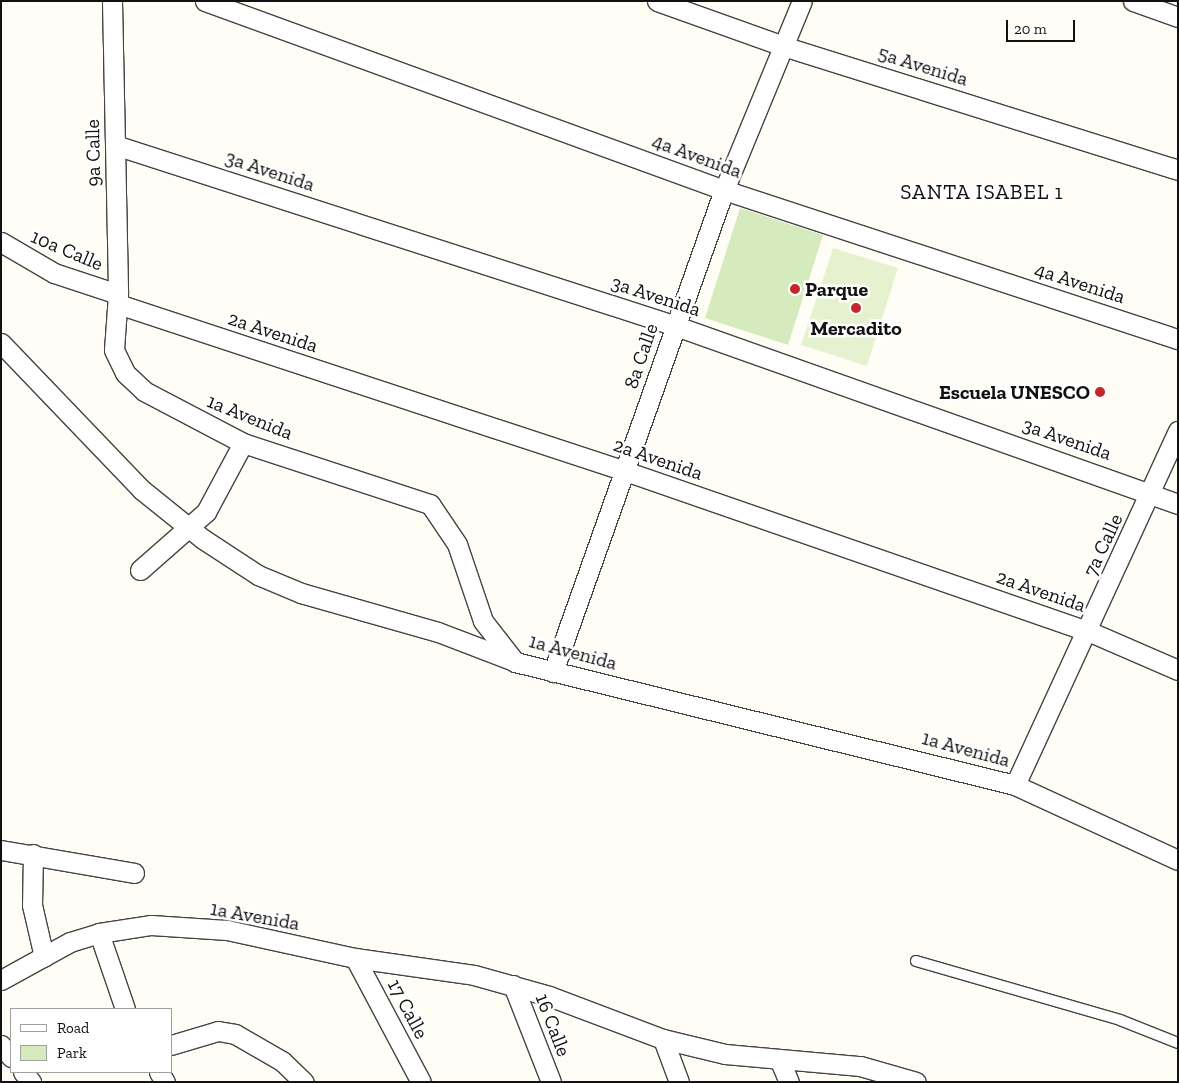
<!DOCTYPE html>
<html>
<head>
<meta charset="utf-8">
<style>
  body { margin:0 }
  #map { position:relative; width:1179px; height:1083px; overflow:hidden; background:#fffdf5; font-family:"Zilla Slab",serif }
  div>[style] { position:absolute }
  [style*='--x'] { left:calc(var(--x)*1px); top:calc(var(--y)*1px); width:calc(var(--w)*1px); rotate:calc(var(--a)*1deg) }
  .green>* { inset:0; background:#d5ebbd }
  .pitch>* { inset:0; background:#e6f2cf }
  .roads { filter:drop-shadow(1px 0 #444) drop-shadow(-1px 0 #444) drop-shadow(0 1px #444) drop-shadow(0 -1px #444) }
  .service>* { height:10px; margin:-5px; padding:0 5px; transform-origin:5px; border-radius:5px; background:#fff }
  .minor>* { height:19px; margin:-9.5px; padding:0 9.5px; transform-origin:9.5px; border-radius:9.5px; background:#fff }
  .dots>* { width:14px; height:14px; translate:-50% -50%; box-sizing:border-box; border:2px solid #fff; border-radius:50% }
  span { translate:-50% -50%; white-space:nowrap; text-align:center; line-height:1.15; -webkit-text-stroke:5px #fff; paint-order:stroke }
  .street-label { font-size:20px; color:#111 }
  .poi-label { font-size:20px; color:#111; font-weight:700 }
  .left { translate:0 -50%; text-align:left }
  .right { translate:-100% -50%; text-align:right }
  .neighbourhood-label { font-size:21px; color:#111; letter-spacing:1px }
  .frame { position:absolute; inset:0; border:2px solid #111; pointer-events:none }
  .legend { position:absolute; left:10px; top:1008px; width:162px; height:65px; box-sizing:border-box; background:#fff; border:1px solid #a0a0a0; margin:0; padding:6px 9px; list-style:none; font-size:15px; color:#111 }
  .legend li { display:flex; align-items:center; gap:10px; height:25px }
  .legend b { width:25px; border:1px solid #a0a0a0 }
  .scale { position:absolute; left:1006px; top:20px; width:69px; height:22px; box-sizing:border-box; border:2px solid #111; border-top:0; padding-left:6px; font-size:15px; line-height:18px; white-space:nowrap; color:#111; -webkit-text-stroke:4px #fff; paint-order:stroke }
</style>
</head>
<body>
<div id="map">
  <div class="green">
    <div style="clip-path:polygon(740px 208px,823px 235px,788px 345px,705px 318px)"></div>
  </div>
  <div class="pitch">
    <div style="clip-path:polygon(833px 248px,898px 268px,867px 366px,801px 345px)"></div>
  </div>
  <div class="roads">
    <div class="service">
      <div style="--x:916;--y:961;--w:212;--a:16.1"></div>
      <div style="--x:1120;--y:1020;--w:62;--a:21.6"></div>
    </div>
    <div class="minor">
      <div style="--x:112;--y:1;--w:293;--a:88.8"></div>
      <div style="--x:118;--y:294;--w:56;--a:94.1"></div>
      <div style="--x:114;--y:350;--w:25;--a:64"></div>
      <div style="--x:125;--y:373;--w:26;--a:43"></div>
      <div style="--x:144;--y:391;--w:112;--a:27.7"></div>
      <div style="--x:243;--y:443;--w:197;--a:18.1"></div>
      <div style="--x:430;--y:504;--w:48;--a:56"></div>
      <div style="--x:457;--y:544;--w:81;--a:71.3"></div>
      <div style="--x:483;--y:621;--w:52;--a:52"></div>
      <div style="--x:515;--y:662;--w:515;--a:13.82"></div>
      <div style="--x:1015;--y:785;--w:179;--a:24.7"></div>
      <div style="--x:205;--y:1;--w:552;--a:20.01"></div>
      <div style="--x:724;--y:190;--w:478;--a:18.2"></div>
      <div style="--x:657;--y:1;--w:137;--a:19.6"></div>
      <div style="--x:786;--y:47;--w:411;--a:17.4"></div>
      <div style="--x:1133;--y:1;--w:48;--a:19.6"></div>
      <div style="--x:115;--y:145;--w:589;--a:17.88"></div>
      <div style="--x:676;--y:326;--w:533;--a:19.52"></div>
      <div style="--x:1;--y:242;--w:61;--a:30.3"></div>
      <div style="--x:54;--y:273;--w:67;--a:18.2"></div>
      <div style="--x:118;--y:304;--w:534;--a:18.23"></div>
      <div style="--x:625;--y:471;--w:490;--a:19.1"></div>
      <div style="--x:1088;--y:631;--w:98;--a:23.4"></div>
      <div style="--x:1;--y:343;--w:204;--a:46.2"></div>
      <div style="--x:142;--y:490;--w:78;--a:38.8"></div>
      <div style="--x:203;--y:539;--w:66;--a:33.2"></div>
      <div style="--x:258;--y:575;--w:47;--a:22.7"></div>
      <div style="--x:301;--y:593;--w:142;--a:15.9"></div>
      <div style="--x:438;--y:632;--w:81;--a:20.9"></div>
      <div style="--x:140;--y:570;--w:88;--a:-41.3"></div>
      <div style="--x:206;--y:512;--w:78;--a:-61.8"></div>
      <div style="--x:553;--y:672;--w:511;--a:-70.47"></div>
      <div style="--x:724;--y:190;--w:204;--a:-67.6"></div>
      <div style="--x:1015;--y:785;--w:390;--a:-65.3"></div>
      <div style="--x:1;--y:850;--w:135;--a:9.8"></div>
      <div style="--x:33;--y:854;--w:51;--a:91.1"></div>
      <div style="--x:32;--y:905;--w:53;--a:77"></div>
      <div style="--x:99;--y:933;--w:80;--a:71.1"></div>
      <div style="--x:355;--y:958;--w:140;--a:62"></div>
      <div style="--x:1;--y:980;--w:79;--a:-28.8"></div>
      <div style="--x:70;--y:942;--w:30;--a:-17"></div>
      <div style="--x:99;--y:933;--w:53;--a:-8.7"></div>
      <div style="--x:151;--y:925;--w:76;--a:3.8"></div>
      <div style="--x:227;--y:930;--w:131;--a:12.3"></div>
      <div style="--x:355;--y:958;--w:120;--a:8.1"></div>
      <div style="--x:474;--y:975;--w:78;--a:15.6"></div>
      <div style="--x:549;--y:996;--w:122;--a:20.7"></div>
      <div style="--x:663;--y:1039;--w:64;--a:13.6"></div>
      <div style="--x:725;--y:1054;--w:136;--a:5.1"></div>
      <div style="--x:860;--y:1066;--w:58;--a:15.9"></div>
      <div style="--x:513;--y:985;--w:104;--a:68.6"></div>
      <div style="--x:663;--y:1039;--w:46;--a:69.6"></div>
      <div style="--x:1;--y:1045;--w:16;--a:50"></div>
      <div style="--x:171;--y:1045;--w:49;--a:-16.6"></div>
      <div style="--x:218;--y:1031;--w:17;--a:10"></div>
      <div style="--x:235;--y:1034;--w:54;--a:29.9"></div>
      <div style="--x:282;--y:1061;--w:30;--a:44"></div>
      <div style="--x:780;--y:1061;--w:23;--a:67"></div>
      <div style="--x:23;--y:1072;--w:13;--a:51"></div>
      <div style="--x:159;--y:1072;--w:12;--a:59"></div>
    </div>
  </div>
  <div class="dots">
    <div style="left:795px;top:289px;background:#c4262e"></div>
    <div style="left:856px;top:308px;background:#c4262e"></div>
    <div style="left:1100px;top:392px;background:#c4262e"></div>
  </div>
  <div class="street-label">
    <span style="left:923px;top:66px;rotate:17deg">5a Avenida</span>
    <span style="left:93px;top:153px;rotate:-91deg">9a Calle</span>
    <span style="left:697px;top:156px;rotate:20deg">4a Avenida</span>
    <span style="left:270px;top:171px;rotate:18deg">3a Avenida</span>
    <span style="left:67px;top:250px;rotate:23deg">10a Calle</span>
    <span style="left:1080px;top:283px;rotate:18deg">4a Avenida</span>
    <span style="left:656px;top:296px;rotate:18deg">3a Avenida</span>
    <span style="left:273px;top:332px;rotate:18deg">2a Avenida</span>
    <span style="left:641px;top:356px;rotate:-71deg">8a Calle</span>
    <span style="left:250px;top:417px;rotate:22deg">1a Avenida</span>
    <span style="left:1067px;top:439px;rotate:19deg">3a Avenida</span>
    <span style="left:658px;top:459px;rotate:19deg">2a Avenida</span>
    <span style="left:1103px;top:545px;rotate:-65deg">7a Calle</span>
    <span style="left:1041px;top:591px;rotate:19deg">2a Avenida</span>
    <span style="left:573px;top:652px;rotate:15deg">1a Avenida</span>
    <span style="left:966px;top:749px;rotate:15deg">1a Avenida</span>
    <span style="left:255px;top:916px;rotate:10deg">1a Avenida</span>
    <span style="left:408px;top:1009px;rotate:62deg">17 Calle</span>
    <span style="left:553px;top:1025px;rotate:69deg">16 Calle</span>
  </div>
  <div class="poi-label">
    <span class="left" style="left:805px;top:289px">Parque</span>
    <span style="left:856px;top:328px">Mercadito</span>
    <span class="right" style="left:1090px;top:392px">Escuela UNESCO</span>
  </div>
  <div class="neighbourhood-label">
    <span style="left:982px;top:192px">SANTA ISABEL 1</span>
  </div>
  <div class="frame"></div>
  <ul class="legend">
  <li><b style="height:6px;background:#fff"></b>Road</li>
  <li><b style="height:14px;background:#d5ebbd"></b>Park</li>
  </ul>
  <div class="scale">20 m</div>
</div>
</body>
</html>
